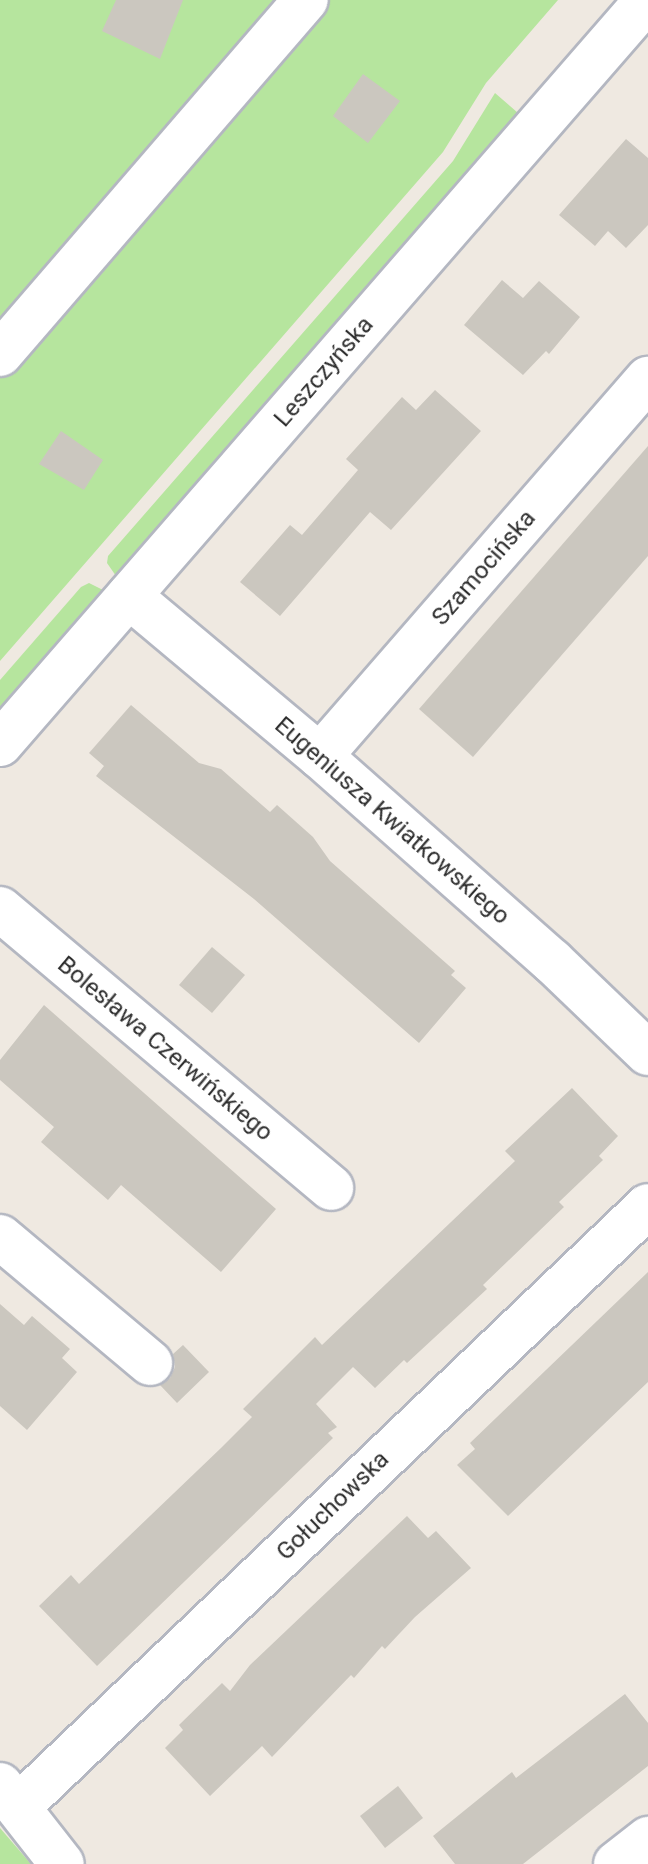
<!DOCTYPE html>
<html>
<head>
<meta charset="utf-8">
<style>
  body { margin:0 }
  #map { position:relative; width:648px; height:1864px; overflow:hidden; background:#efe9e1; font-family:Roboto,sans-serif }
  div>[style] { position:absolute }
  [style*='--x'] { left:calc(var(--x)*1px); top:calc(var(--y)*1px); width:calc(var(--w)*1px); rotate:calc(var(--a)*1deg) }
  .green>* { inset:0; background:#b6e59e }
  .building>* { inset:0; background:#cbc7bf }
  .roads { filter:drop-shadow(2px 0 #b4b7c1) drop-shadow(-2px 0 #b4b7c1) drop-shadow(0 2px #b4b7c1) drop-shadow(0 -2px #b4b7c1) }
  .minor>* { height:44px; margin:-22px; padding:0 22px; transform-origin:22px; border-radius:22px; background:#fff }
  span { translate:-50% -50%; white-space:nowrap; text-align:center; line-height:1.15; -webkit-text-stroke:7px #fff; paint-order:stroke }
  .street-label { font-size:24px; color:#2e2e2e }
</style>
</head>
<body>
<div id="map">
  <div class="green">
    <div style="clip-path:polygon(0 0,558px 0,486px 83px,443px 152px,0 661px)"></div>
    <div style="clip-path:polygon(495px 93px,518px 113px,116px 576px,107px 563px,108px 556px,453px 161px)"></div>
    <div style="clip-path:polygon(89px 583px,103px 590px,0 708px,0 680px,81px 587px)"></div>
    <div style="clip-path:polygon(0 1828px,31px 1864px,0 1864px)"></div>
  </div>
  <div class="building">
    <div style="clip-path:polygon(116px 0,183px 0,160px 59px,102px 31px)"></div>
    <div style="clip-path:polygon(363px 74px,400px 101px,368px 143px,333px 116px)"></div>
    <div style="clip-path:polygon(626px 139px,648px 158px,648px 225px,626px 248px,608px 231px,595px 246px,559px 215px)"></div>
    <div style="clip-path:polygon(502px 280px,523px 298px,539px 281px,580px 317px,549px 354px,546px 351px,523px 375px,464px 325px)"></div>
    <div style="clip-path:polygon(435px 390px,481px 431px,391px 530px,370px 512px,280px 616px,240px 582px,290px 525px,302px 535px,358px 470px,346px 459px,402px 397px,416px 410px)"></div>
    <div style="clip-path:polygon(61px 431px,103px 460px,84px 490px,39px 464px)"></div>
    <div style="clip-path:polygon(648px 446px,648px 556px,473px 757px,419px 709px)"></div>
    <div style="clip-path:polygon(131px 705px,199px 763px,221px 769px,270px 812px,277px 805px,313px 837px,330px 861px,455px 971px,451px 975px,466px 988px,419px 1043px,254px 899px,96px 776px,104px 766px,89px 753px)"></div>
    <div style="clip-path:polygon(212px 947px,245px 975px,212px 1013px,179px 985px)"></div>
    <div style="clip-path:polygon(44px 1005px,276px 1209px,221px 1272px,121px 1185px,108px 1200px,41px 1142px,54px 1127px,0 1080px,0 1060px)"></div>
    <div style="clip-path:polygon(572px 1088px,618px 1136px,599px 1156px,603px 1160px,559px 1202px,564px 1207px,483px 1285px,487px 1289px,407px 1363px,404px 1360px,375px 1388px,353px 1367px,316px 1404px,337px 1427px,328px 1433px,333px 1438px,97px 1666px,39px 1606px,71px 1575px,79px 1584px,221px 1448px,252px 1417px,243px 1409px,315px 1337px,322px 1345px,515px 1161px,505px 1151px)"></div>
    <div style="clip-path:polygon(648px 1272px,648px 1382px,508px 1516px,457px 1465px,475px 1449px,470px 1443px)"></div>
    <div style="clip-path:polygon(0 1304px,24px 1325px,32px 1316px,70px 1349px,62px 1358px,77px 1372px,27px 1430px,0 1406px)"></div>
    <div style="clip-path:polygon(183px 1345px,209px 1372px,177px 1403px,160px 1385px,170px 1378px,175px 1367px,173px 1354px)"></div>
    <div style="clip-path:polygon(407px 1516px,428px 1538px,436px 1531px,471px 1568px,415px 1617px,385px 1649px,382px 1646px,354px 1678px,351px 1675px,272px 1757px,262px 1746px,210px 1796px,165px 1748px,183px 1730px,179px 1725px,222px 1683px,230px 1691px,250px 1665px)"></div>
    <div style="clip-path:polygon(625px 1694px,648px 1723px,648px 1766px,523px 1864px,455px 1864px,433px 1836px,512px 1772px,516px 1778px)"></div>
    <div style="clip-path:polygon(398px 1786px,423px 1818px,385px 1848px,360px 1816px)"></div>
  </div>
  <div class="roads">
    <div class="minor">
      <div style="--x:0;--y:354;--w:468;--a:-49.2"></div>
      <div style="--x:129;--y:596;--w:249;--a:40"></div>
      <div style="--x:320;--y:756;--w:310;--a:41.5"></div>
      <div style="--x:552;--y:961;--w:133;--a:43.8"></div>
      <div style="--x:0;--y:744;--w:986;--a:-48.99"></div>
      <div style="--x:320;--y:756;--w:500;--a:-49"></div>
      <div style="--x:0;--y:909;--w:433;--a:40.1"></div>
      <div style="--x:0;--y:1237;--w:196;--a:40"></div>
      <div style="--x:0;--y:1785;--w:100;--a:51.9"></div>
      <div style="--x:19;--y:1806;--w:869;--a:-43.65"></div>
      <div style="--x:616;--y:1864;--w:41;--a:-38"></div>
    </div>
  </div>
  <div class="street-label">
    <span style="left:324px;top:372px;rotate:-49deg">Leszczyńska</span>
    <span style="left:484px;top:568px;rotate:-49deg">Szamocińska</span>
    <span style="left:392px;top:821px;rotate:41deg">Eugeniusza Kwiatkowskiego</span>
    <span style="left:165px;top:1049px;rotate:40deg">Bolesława Czerwińskiego</span>
    <span style="left:333px;top:1506px;rotate:-44deg">Gołuchowska</span>
  </div>
</div>
</body>
</html>
